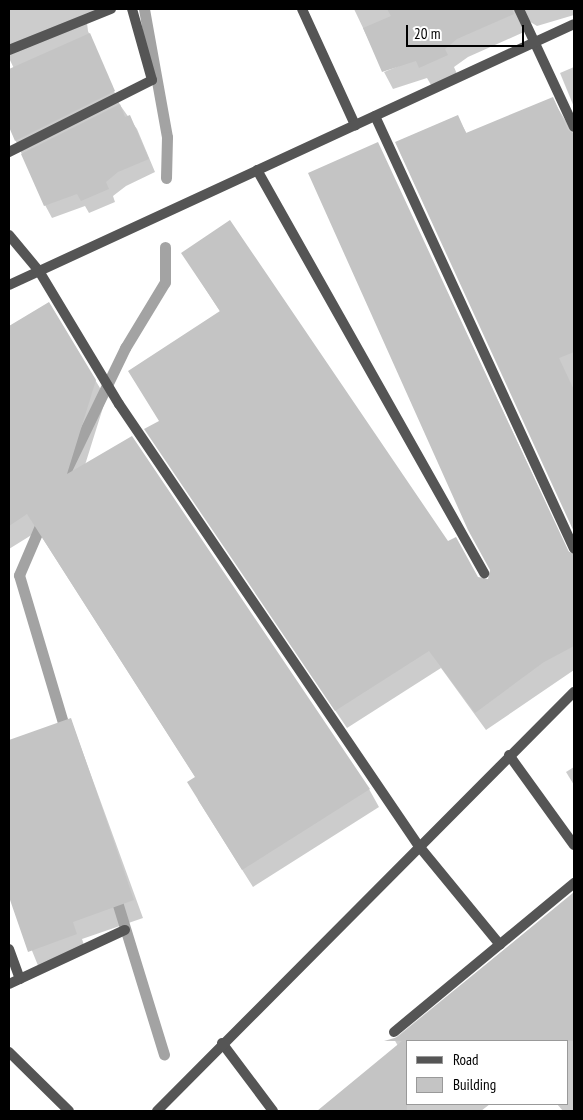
<!DOCTYPE html>
<html>
<head>
<meta charset="utf-8">
<style>
  body { margin:0 }
  #map { position:relative; width:583px; height:1120px; overflow:hidden; background:#fff; font-family:"PT Sans Narrow",sans-serif }
  div>[style] { position:absolute }
  [style*='--x'] { left:calc(var(--x)*1px); top:calc(var(--y)*1px); width:calc(var(--w)*1px); rotate:calc(var(--a)*1deg) }
  .shadow>* { inset:0; background:#0003 }
  .stream>* { height:11px; margin:-5.5px; padding:0 5.5px; transform-origin:5.5px; border-radius:5.5px; background:#a3a3a3 }
  .building>* { inset:0; background:#c4c4c4 }
  .service>* { height:10px; margin:-5px; padding:0 5px; transform-origin:5px; border-radius:5px; background:#555 }
  .minor>* { height:10px; margin:-5px; padding:0 5px; transform-origin:5px; border-radius:5px; background:#555 }
  .tertiary>* { height:10px; margin:-5px; padding:0 5px; transform-origin:5px; border-radius:5px; background:#555 }
  span { translate:-50% -50%; white-space:nowrap; text-align:center; line-height:1.15; -webkit-text-stroke:5px #fff; paint-order:stroke }
  .frame { position:absolute; inset:0; border:10px solid #000; pointer-events:none }
  .legend { position:absolute; left:406px; top:1040px; width:162px; height:65px; box-sizing:border-box; background:#fff; border:1px solid #999; margin:0; padding:6px 9px; list-style:none; font-size:15px; color:#000 }
  .legend li { display:flex; align-items:center; gap:10px; height:25px }
  .legend b { width:25px; border:1px solid #999 }
  .scale { position:absolute; left:406px; top:25px; width:118px; height:22px; box-sizing:border-box; border:2px solid #000; border-top:0; padding-left:6px; font-size:15px; line-height:18px; white-space:nowrap; color:#000; -webkit-text-stroke:4px #fff; paint-order:stroke }
</style>
</head>
<body>
<div id="map">
  <div class="shadow">
    <div style="clip-path:polygon(9px 9px,112px 9px,87px 23px,88px 31px,120px 105px,137px 129px,155px 172px,126px 186px,113px 196px,115px 202px,89px 213px,85px 206px,52px 218px,45px 205px,9px 126px,9px 79px,17px 75px,9px 58px)"></div>
    <div style="clip-path:polygon(354px 9px,574px 9px,574px 15px,537px 26px,527px 20px,524px 32px,468px 57px,454px 67px,457px 74px,431px 85px,427px 78px,393px 89px,384px 72px,421px 57px,383px 70px)"></div>
    <div style="clip-path:polygon(574px 67px,574px 107px,560px 73px)"></div>
    <div style="clip-path:polygon(552px 99px,574px 134px,574px 529px,396px 143px,457px 116px,467px 134px)"></div>
    <div style="clip-path:polygon(377px 143px,569px 552px,574px 553px,574px 670px,486px 730px,441px 668px,347px 728px,146px 430px,160px 422px,221px 313px,183px 254px,478px 578px,489px 580px,491px 569px)"></div>
    <div style="clip-path:polygon(49px 303px,106px 398px,85px 465px,369px 789px,379px 807px,253px 887px,198px 800px,196px 778px,38px 531px,9px 549px,9px 328px)"></div>
    <div style="clip-path:polygon(71px 720px,143px 918px,82px 939px,86px 951px,39px 968px,9px 894px,9px 741px)"></div>
    <div style="clip-path:polygon(574px 767px,574px 785px,566px 772px)"></div>
    <div style="clip-path:polygon(574px 893px,574px 1111px,563px 1111px,557px 1104px,567px 1104px,567px 1041px,407px 1041px,407px 1104px,490px 1104px,481px 1111px,319px 1111px,398px 1046px,394px 1039px)"></div>
  </div>
  <div class="stream">
    <div style="--x:144;--y:9;--w:130;--a:79.8"></div>
    <div style="--x:167;--y:137;--w:41;--a:91.4"></div>
    <div style="--x:66;--y:470;--w:136;--a:-64.2"></div>
    <div style="--x:125;--y:348;--w:77;--a:-58.8"></div>
    <div style="--x:165;--y:282;--w:35;--a:-90"></div>
    <div style="--x:43;--y:519;--w:61;--a:113.2"></div>
    <div style="--x:19;--y:575;--w:168;--a:73.4"></div>
    <div style="--x:114;--y:892;--w:170;--a:72.9"></div>
  </div>
  <div class="building">
    <div style="clip-path:polygon(387px 9px,512px 9px,514px 14px,457px 39px,445px 49px,448px 55px,419px 68px,416px 61px,382px 72px,363px 28px,391px 16px)"></div>
    <div style="clip-path:polygon(90px 33px,115px 91px,15px 141px,9px 127px,9px 69px)"></div>
    <div style="clip-path:polygon(553px 97px,568px 130px,574px 134px,574px 352px,559px 358px,574px 390px,574px 532px,395px 142px,458px 115px,466px 133px)"></div>
    <div style="clip-path:polygon(120px 104px,125px 117px,130px 115px,149px 159px,118px 172px,106px 182px,109px 189px,81px 201px,77px 194px,44px 206px,21px 154px)"></div>
    <div style="clip-path:polygon(378px 142px,568px 551px,574px 555px,574px 646px,544px 662px,475px 713px,429px 651px,335px 711px,144px 429px,159px 421px,128px 371px,220px 311px,181px 253px,230px 220px,448px 541px,456px 537px,478px 577px,488px 579px,490px 570px,468px 530px,308px 173px)"></div>
    <div style="clip-path:polygon(49px 302px,96px 380px,67px 474px,132px 436px,370px 789px,242px 870px,187px 782px,195px 777px,27px 514px,9px 526px,9px 326px)"></div>
    <div style="clip-path:polygon(71px 718px,134px 900px,73px 922px,77px 934px,28px 952px,9px 897px,9px 740px)"></div>
    <div style="clip-path:polygon(574px 892px,574px 1041px,407px 1041px,407px 1111px,317px 1111px,402px 1041px,384px 1041px,398px 1037px)"></div>
  </div>
  <div class="service">
    <div style="--x:302;--y:9;--w:128;--a:65.4"></div>
  </div>
  <div class="minor">
    <div style="--x:519;--y:9;--w:130;--a:65"></div>
    <div style="--x:9;--y:50;--w:110;--a:-21.9"></div>
    <div style="--x:375;--y:116;--w:476;--a:65.3"></div>
    <div style="--x:9;--y:152;--w:160;--a:-26.7"></div>
    <div style="--x:152;--y:80;--w:74;--a:-105.7"></div>
    <div style="--x:257;--y:170;--w:463;--a:60.6"></div>
    <div style="--x:9;--y:235;--w:47;--a:50.2"></div>
    <div style="--x:39;--y:271;--w:155;--a:59"></div>
    <div style="--x:119;--y:404;--w:533;--a:55.86"></div>
    <div style="--x:418;--y:845;--w:129;--a:50.6"></div>
    <div style="--x:9;--y:285;--w:622;--a:-24.79"></div>
    <div style="--x:509;--y:755;--w:111;--a:54.2"></div>
    <div style="--x:9;--y:949;--w:32;--a:70"></div>
    <div style="--x:9;--y:984;--w:128;--a:-25"></div>
    <div style="--x:394;--y:1032;--w:234;--a:-39.6"></div>
    <div style="--x:222;--y:1043;--w:85;--a:53.1"></div>
    <div style="--x:9;--y:1052;--w:84;--a:44.5"></div>
  </div>
  <div class="tertiary">
    <div style="--x:157;--y:1111;--w:591;--a:-45.14"></div>
  </div>
  <div class="frame"></div>
  <ul class="legend">
  <li><b style="height:6px;background:#555"></b>Road</li>
  <li><b style="height:14px;background:#c4c4c4"></b>Building</li>
  </ul>
  <div class="scale">20 m</div>
</div>
</body>
</html>
